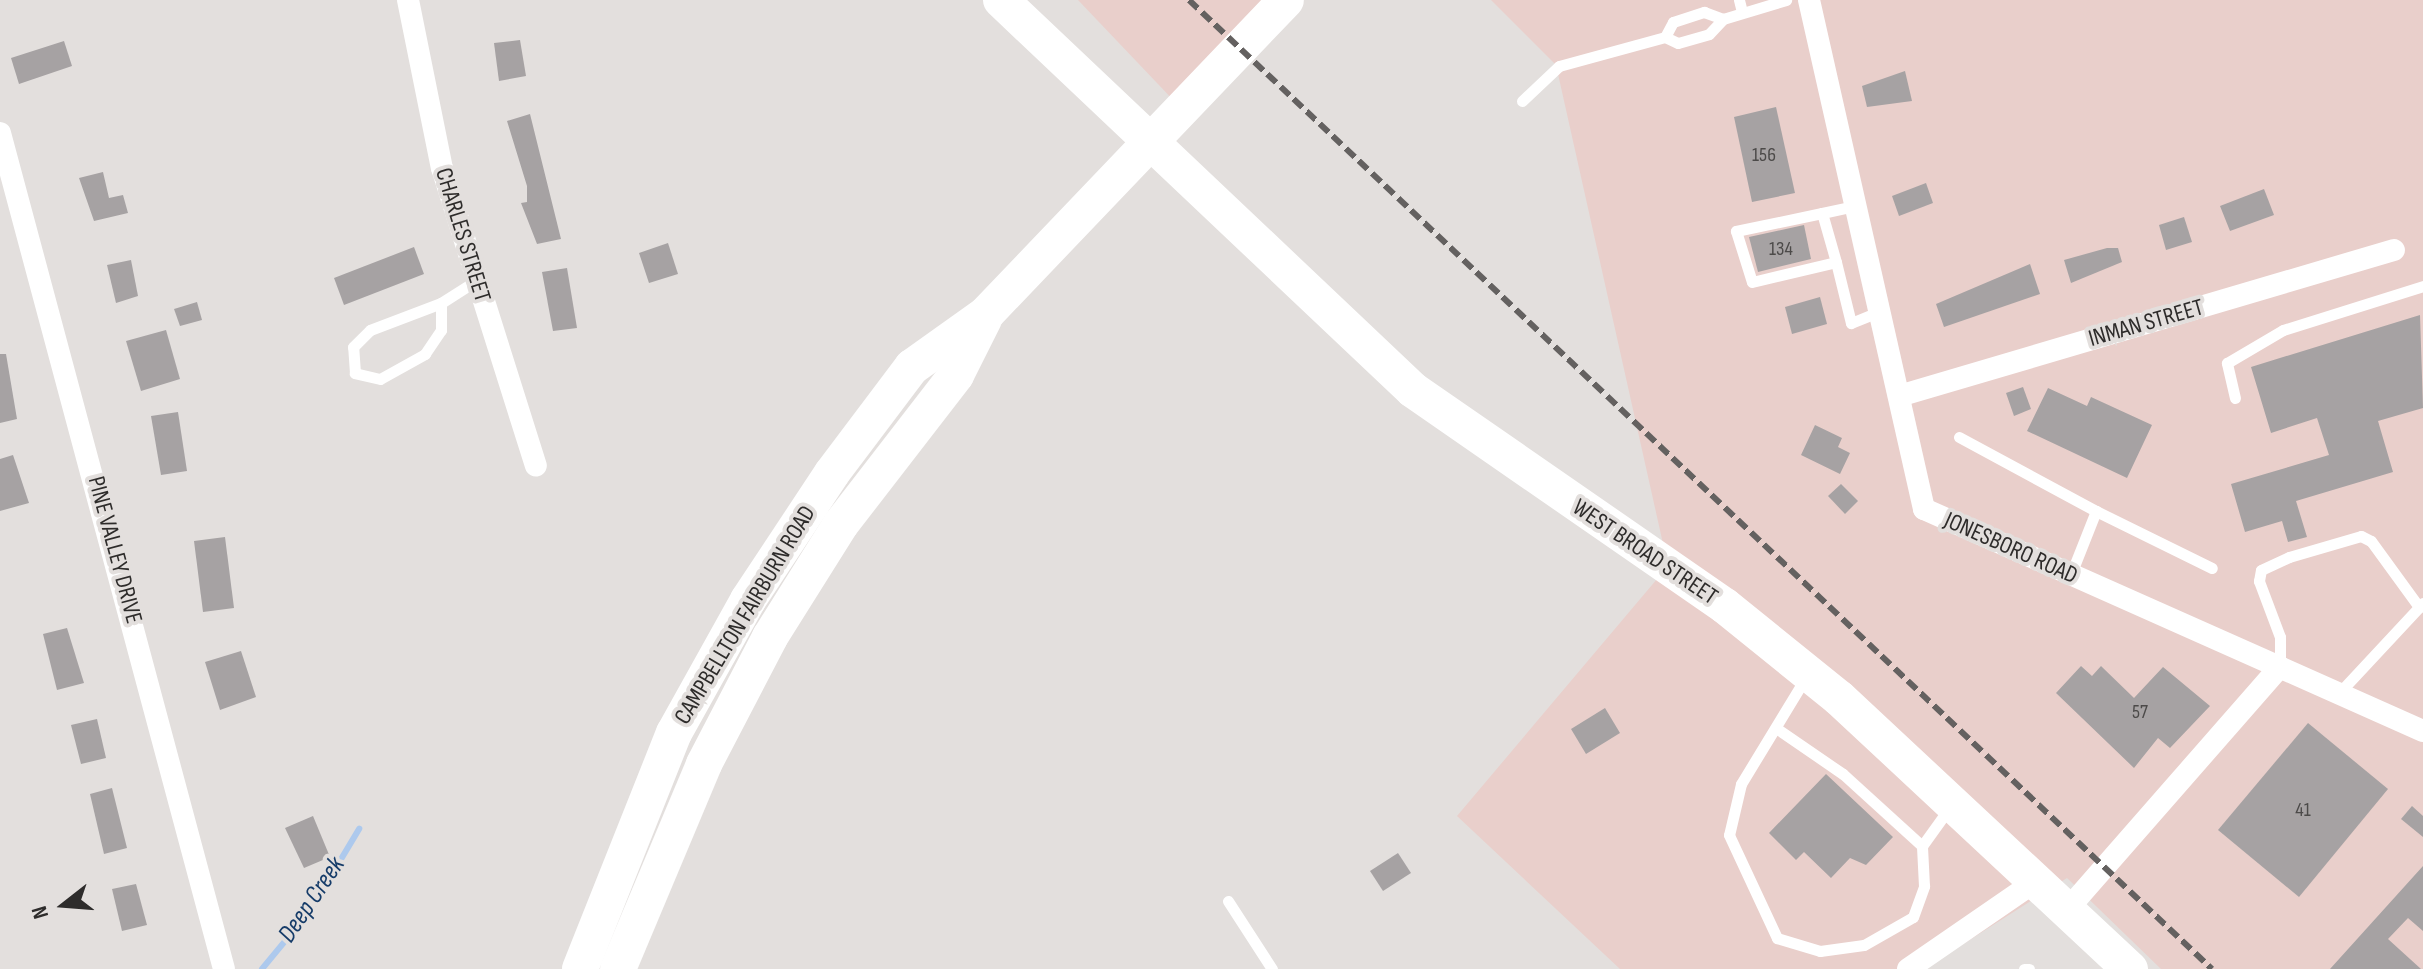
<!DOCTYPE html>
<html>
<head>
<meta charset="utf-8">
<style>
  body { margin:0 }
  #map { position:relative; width:2423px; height:969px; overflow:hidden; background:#e3dfdd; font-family:"Sofia Sans Condensed",sans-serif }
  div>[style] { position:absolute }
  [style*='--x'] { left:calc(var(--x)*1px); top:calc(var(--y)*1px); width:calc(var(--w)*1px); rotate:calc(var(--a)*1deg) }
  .commercial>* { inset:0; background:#e9cfcb }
  .stream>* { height:6px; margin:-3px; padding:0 3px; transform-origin:3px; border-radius:3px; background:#adc9ed }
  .building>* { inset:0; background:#a6a2a3 }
  .lane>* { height:11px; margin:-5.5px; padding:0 5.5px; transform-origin:5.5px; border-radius:5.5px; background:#fff }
  .street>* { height:22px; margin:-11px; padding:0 11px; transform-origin:11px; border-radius:11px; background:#fff }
  .primary>* { height:36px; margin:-18px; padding:0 18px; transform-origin:18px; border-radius:18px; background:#fff }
  .rail>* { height:6px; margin-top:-3px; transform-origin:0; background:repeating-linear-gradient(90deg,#646160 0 12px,transparent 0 18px) }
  span { translate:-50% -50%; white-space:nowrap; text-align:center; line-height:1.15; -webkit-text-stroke:8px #e3dfdd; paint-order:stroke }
  .number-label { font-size:20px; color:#4c4a49 }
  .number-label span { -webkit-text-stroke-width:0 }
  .street-label { font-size:24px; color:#2e2c2b }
  .water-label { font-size:26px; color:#163c69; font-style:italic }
  .north { position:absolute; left:24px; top:865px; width:80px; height:80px; -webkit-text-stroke:6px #e3dfdd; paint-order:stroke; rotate:253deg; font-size:22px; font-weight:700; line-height:32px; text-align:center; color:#2e2c2b }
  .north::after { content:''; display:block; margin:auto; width:28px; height:36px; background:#2e2c2b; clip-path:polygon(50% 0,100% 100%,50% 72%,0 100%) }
</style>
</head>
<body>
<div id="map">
  <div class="commercial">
    <div style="clip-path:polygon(1078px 0,1280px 0,1177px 104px)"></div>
    <div style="clip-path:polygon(1491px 0,2423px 0,2423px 969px,2161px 969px,2067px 878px,1924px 969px,1620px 969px,1457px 816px,1668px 566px,1556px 65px)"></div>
  </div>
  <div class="stream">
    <div style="--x:262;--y:969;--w:75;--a:-50.4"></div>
    <div style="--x:310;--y:911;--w:96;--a:-59.1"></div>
  </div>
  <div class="building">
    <div style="clip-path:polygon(520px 40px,526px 76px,499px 81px,494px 43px)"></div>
    <div style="clip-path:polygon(64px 41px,72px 66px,19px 84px,11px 58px)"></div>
    <div style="clip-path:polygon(1905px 71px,1912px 101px,1867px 107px,1862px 86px)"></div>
    <div style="clip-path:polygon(1776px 107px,1795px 193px,1752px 202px,1734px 117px)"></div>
    <div style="clip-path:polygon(530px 114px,561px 239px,537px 244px,521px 203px,527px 202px,527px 186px,507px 121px)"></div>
    <div style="clip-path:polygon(103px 172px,109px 198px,123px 195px,128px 213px,94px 221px,79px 178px)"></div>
    <div style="clip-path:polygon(1926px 183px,1933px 203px,1899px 216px,1892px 196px)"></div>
    <div style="clip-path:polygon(2264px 189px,2274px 215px,2230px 231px,2220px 206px)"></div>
    <div style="clip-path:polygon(2184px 217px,2192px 242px,2166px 250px,2159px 225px)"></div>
    <div style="clip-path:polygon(1804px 225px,1811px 259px,1758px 272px,1749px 237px)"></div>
    <div style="clip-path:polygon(668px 243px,678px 274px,649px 283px,639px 253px)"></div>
    <div style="clip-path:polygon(414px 247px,424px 274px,344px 305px,334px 278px)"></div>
    <div style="clip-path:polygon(2107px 248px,2118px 248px,2122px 262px,2071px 283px,2064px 260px)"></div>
    <div style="clip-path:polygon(131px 260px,138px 296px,116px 303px,107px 265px)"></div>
    <div style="clip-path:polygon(2030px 264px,2040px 294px,1944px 327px,1936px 304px)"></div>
    <div style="clip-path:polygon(567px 268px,577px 328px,553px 331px,542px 272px)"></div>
    <div style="clip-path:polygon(1820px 297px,1827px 324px,1792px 334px,1785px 307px)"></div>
    <div style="clip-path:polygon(197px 302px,202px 320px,180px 326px,174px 309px)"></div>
    <div style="clip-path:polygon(2420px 315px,2423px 408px,2378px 421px,2393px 472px,2296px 501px,2307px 537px,2288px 542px,2282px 521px,2245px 532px,2231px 484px,2329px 455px,2317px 418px,2271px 433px,2251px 367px)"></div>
    <div style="clip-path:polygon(166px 330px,180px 379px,141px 391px,126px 341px)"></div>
    <div style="clip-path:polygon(0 354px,6px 354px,17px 419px,0 423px)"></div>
    <div style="clip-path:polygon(2023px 387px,2031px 409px,2014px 416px,2006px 393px)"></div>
    <div style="clip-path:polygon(2048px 388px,2087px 406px,2091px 397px,2152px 425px,2127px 478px,2027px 431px)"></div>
    <div style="clip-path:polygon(178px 412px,187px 471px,161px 475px,151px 416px)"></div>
    <div style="clip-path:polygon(1815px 425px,1842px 438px,1838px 447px,1850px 453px,1840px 474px,1801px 455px)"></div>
    <div style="clip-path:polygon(13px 455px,29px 503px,0 511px,0 459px)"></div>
    <div style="clip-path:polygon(1841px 484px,1858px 501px,1845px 514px,1828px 496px)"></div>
    <div style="clip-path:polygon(225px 537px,234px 608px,203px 612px,194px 541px)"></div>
    <div style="clip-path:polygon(67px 628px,84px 683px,57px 690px,43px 634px)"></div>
    <div style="clip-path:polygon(241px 651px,256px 697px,220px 710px,205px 662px)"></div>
    <div style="clip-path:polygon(2081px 666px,2092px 676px,2101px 666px,2134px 698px,2163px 667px,2210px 706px,2170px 748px,2158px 738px,2134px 768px,2056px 693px)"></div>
    <div style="clip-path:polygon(1605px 708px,1620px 733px,1586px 754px,1571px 729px)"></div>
    <div style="clip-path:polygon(97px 719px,106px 758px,81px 764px,71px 725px)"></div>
    <div style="clip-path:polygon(2308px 723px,2388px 789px,2299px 897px,2218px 830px)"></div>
    <div style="clip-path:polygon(1826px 774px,1893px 837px,1866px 865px,1850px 858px,1831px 878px,1804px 852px,1796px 860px,1769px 833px)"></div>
    <div style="clip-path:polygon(112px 788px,127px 848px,104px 854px,90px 794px)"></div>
    <div style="clip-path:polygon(2412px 806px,2423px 816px,2423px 837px,2401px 819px)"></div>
    <div style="clip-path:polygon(313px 816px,330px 857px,304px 868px,285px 828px)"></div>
    <div style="clip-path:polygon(1398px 853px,1411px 873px,1383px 891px,1370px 871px)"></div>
    <div style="clip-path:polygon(2423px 866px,2423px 931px,2408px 918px,2388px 939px,2421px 969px,2330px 969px)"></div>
    <div style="clip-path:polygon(136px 884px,147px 925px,122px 931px,112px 889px)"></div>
  </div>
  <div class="lane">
    <div style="--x:1739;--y:0;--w:12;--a:76"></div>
    <div style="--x:1665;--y:37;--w:17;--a:-62"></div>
    <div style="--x:1673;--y:22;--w:33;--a:-18"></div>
    <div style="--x:1704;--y:12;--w:20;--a:20"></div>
    <div style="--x:1522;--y:101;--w:51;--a:-43.4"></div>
    <div style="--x:1559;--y:66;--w:110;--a:-15.3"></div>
    <div style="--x:1665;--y:37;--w:14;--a:25"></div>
    <div style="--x:1678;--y:43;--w:32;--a:-16"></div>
    <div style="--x:1709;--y:34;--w:21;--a:-47"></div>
    <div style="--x:1723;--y:19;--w:66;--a:-16.8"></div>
    <div style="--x:1822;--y:213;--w:88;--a:168.2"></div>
    <div style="--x:1736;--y:231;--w:53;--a:72.6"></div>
    <div style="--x:1752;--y:282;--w:86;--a:-13.4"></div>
    <div style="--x:1836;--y:262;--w:51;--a:-105.9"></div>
    <div style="--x:1822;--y:213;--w:35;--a:-12"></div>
    <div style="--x:1836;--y:262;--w:63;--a:76.2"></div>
    <div style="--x:1851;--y:323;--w:31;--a:-22"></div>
    <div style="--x:441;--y:303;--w:27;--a:90"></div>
    <div style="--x:441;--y:330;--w:29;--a:124"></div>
    <div style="--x:425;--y:354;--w:51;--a:150.9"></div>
    <div style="--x:380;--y:379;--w:26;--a:-167"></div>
    <div style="--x:355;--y:373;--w:26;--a:-94"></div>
    <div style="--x:353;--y:347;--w:24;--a:-45"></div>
    <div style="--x:370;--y:330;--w:76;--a:-20.8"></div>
    <div style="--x:441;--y:303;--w:43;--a:-32.6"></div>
    <div style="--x:2235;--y:398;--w:36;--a:-103"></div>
    <div style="--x:2227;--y:363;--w:65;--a:-30.5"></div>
    <div style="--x:2283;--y:330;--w:147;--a:-17.4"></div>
    <div style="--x:1959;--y:437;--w:156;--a:28.4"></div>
    <div style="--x:2071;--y:574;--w:68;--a:-68.4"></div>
    <div style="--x:2096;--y:511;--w:129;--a:26.2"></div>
    <div style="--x:2280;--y:667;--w:30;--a:-90"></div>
    <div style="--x:2280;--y:637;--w:60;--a:-110.6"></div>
    <div style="--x:2259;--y:581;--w:11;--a:-80"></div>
    <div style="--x:2261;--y:570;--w:31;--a:-25"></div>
    <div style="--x:2289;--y:557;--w:75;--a:-16.3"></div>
    <div style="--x:2361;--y:536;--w:11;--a:27"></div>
    <div style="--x:2371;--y:541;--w:82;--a:54"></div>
    <div style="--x:1806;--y:677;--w:125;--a:121.3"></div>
    <div style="--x:1741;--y:784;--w:52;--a:103.2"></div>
    <div style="--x:1729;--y:835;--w:114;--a:65"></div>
    <div style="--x:1777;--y:938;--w:45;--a:16.8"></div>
    <div style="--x:1820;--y:951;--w:44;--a:-7.8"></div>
    <div style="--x:1864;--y:945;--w:56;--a:-29.7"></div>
    <div style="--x:1913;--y:917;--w:33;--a:-70"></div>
    <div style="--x:1924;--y:886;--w:40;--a:-92.9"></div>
    <div style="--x:1922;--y:846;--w:48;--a:-54.3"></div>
    <div style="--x:2339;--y:693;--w:123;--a:-47"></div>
    <div style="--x:1776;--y:728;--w:81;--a:34.5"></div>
    <div style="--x:1843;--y:774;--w:107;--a:42.3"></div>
    <div style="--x:1228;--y:901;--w:81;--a:57.1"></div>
    <div style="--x:2024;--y:969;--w:5;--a:0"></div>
  </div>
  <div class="street">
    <div style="--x:408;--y:0;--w:171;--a:78.6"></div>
    <div style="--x:442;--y:168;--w:312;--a:72.5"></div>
    <div style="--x:1809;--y:0;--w:522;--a:77.27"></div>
    <div style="--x:1924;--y:509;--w:546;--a:23.98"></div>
    <div style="--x:0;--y:133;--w:865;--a:75"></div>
    <div style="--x:1899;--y:396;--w:516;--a:-16.43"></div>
    <div style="--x:2067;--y:910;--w:323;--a:-48.8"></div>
    <div style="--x:1908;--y:969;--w:152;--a:-34.5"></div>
  </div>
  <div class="primary">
    <div style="--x:1001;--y:0;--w:567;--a:43.43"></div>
    <div style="--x:1413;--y:390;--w:379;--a:34.7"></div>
    <div style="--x:1725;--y:606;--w:146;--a:38.9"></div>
    <div style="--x:1839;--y:698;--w:398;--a:43"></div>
    <div style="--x:580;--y:969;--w:254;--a:-68.3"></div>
    <div style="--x:674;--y:733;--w:152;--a:-60.9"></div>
    <div style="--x:748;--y:600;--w:152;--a:-56.5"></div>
    <div style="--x:832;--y:473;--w:133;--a:-53"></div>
    <div style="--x:912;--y:367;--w:91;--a:-35.6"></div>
    <div style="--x:986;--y:314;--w:434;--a:-46.3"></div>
    <div style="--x:618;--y:969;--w:222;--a:-67.2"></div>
    <div style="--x:704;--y:764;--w:143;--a:-62.5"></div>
    <div style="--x:770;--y:637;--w:133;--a:-57.9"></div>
    <div style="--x:841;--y:524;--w:188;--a:-52.3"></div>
    <div style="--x:956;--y:375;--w:63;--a:-63.4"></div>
  </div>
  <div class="rail">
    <div style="--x:1189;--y:0;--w:1409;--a:43.45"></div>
  </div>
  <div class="number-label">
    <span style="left:1764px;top:155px">156</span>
    <span style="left:1781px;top:249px">134</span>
    <span style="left:2140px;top:712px">57</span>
    <span style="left:2303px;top:810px">41</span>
  </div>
  <div class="street-label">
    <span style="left:463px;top:235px;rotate:73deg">CHARLES STREET</span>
    <span style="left:2146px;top:323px;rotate:-16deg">INMAN STREET</span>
    <span style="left:2011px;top:548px;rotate:24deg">JONESBORO ROAD</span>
    <span style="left:115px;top:550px;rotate:75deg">PINE VALLEY DRIVE</span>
    <span style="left:1645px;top:552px;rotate:34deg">WEST BROAD STREET</span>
    <span style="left:745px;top:615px;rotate:-59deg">CAMPBELLTON FAIRBURN ROAD</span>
  </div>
  <div class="water-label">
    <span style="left:312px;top:900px;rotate:-56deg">Deep Creek</span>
  </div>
  <div class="north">N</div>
</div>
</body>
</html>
